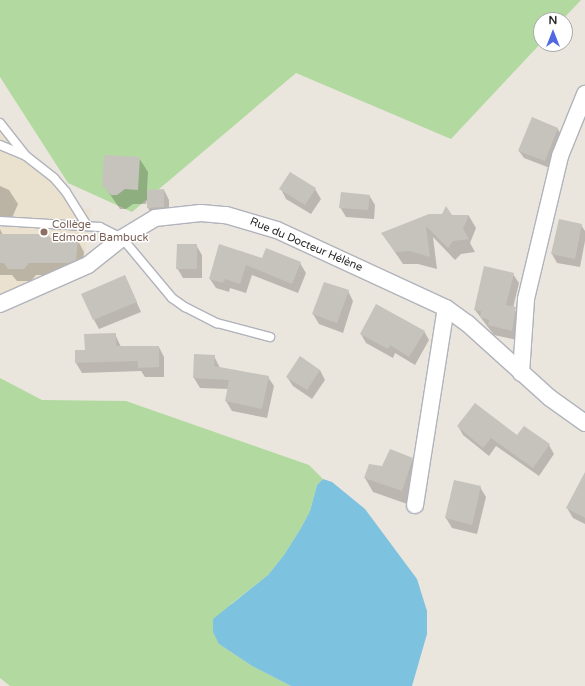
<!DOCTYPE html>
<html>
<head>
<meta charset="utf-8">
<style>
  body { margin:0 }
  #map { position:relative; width:585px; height:686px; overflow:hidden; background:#eae5dd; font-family:"Varela Round",sans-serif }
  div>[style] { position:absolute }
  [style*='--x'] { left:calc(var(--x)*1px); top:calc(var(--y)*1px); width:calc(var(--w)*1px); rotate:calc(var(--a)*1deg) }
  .education>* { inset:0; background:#eae2cf }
  .green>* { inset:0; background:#b2daa0 }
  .water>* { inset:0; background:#7dc2df }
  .shadow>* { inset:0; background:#0003 }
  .building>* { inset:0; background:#c6c3bc }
  .roads { filter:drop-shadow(1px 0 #b1b3bc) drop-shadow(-1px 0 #b1b3bc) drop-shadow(0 1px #b1b3bc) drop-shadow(0 -1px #b1b3bc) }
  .service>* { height:8px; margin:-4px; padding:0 4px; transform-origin:4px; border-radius:4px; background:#fff }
  .minor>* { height:16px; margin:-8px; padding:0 8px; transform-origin:8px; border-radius:8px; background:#fff }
  .dots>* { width:11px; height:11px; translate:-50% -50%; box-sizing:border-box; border:2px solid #fff; border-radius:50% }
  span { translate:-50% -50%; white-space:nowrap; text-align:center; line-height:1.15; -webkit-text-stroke:3px #fff; paint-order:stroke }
  .education-label { font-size:11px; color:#785e54 }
  .left { translate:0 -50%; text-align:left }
  .street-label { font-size:11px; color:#2a2a2a }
  .north { position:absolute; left:533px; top:12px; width:40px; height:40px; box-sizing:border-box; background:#fff; border:1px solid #aaa; border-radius:50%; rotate:0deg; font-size:11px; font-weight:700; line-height:16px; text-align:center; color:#2a2a2a }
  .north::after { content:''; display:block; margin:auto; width:14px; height:18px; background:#5168e3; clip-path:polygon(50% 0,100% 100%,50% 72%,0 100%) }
</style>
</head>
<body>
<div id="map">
  <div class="education">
    <div style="clip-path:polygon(0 128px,76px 208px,91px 209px,84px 264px,0 298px)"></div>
  </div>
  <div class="green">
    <div style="clip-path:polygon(0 0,581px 0,562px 20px,541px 20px,541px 43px,451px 139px,296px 73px,132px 212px,68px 183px,0 77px)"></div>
    <div style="clip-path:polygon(0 378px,42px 400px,126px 401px,309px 465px,323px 479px,317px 485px,310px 511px,301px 528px,284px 555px,268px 575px,231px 604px,219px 644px,252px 666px,291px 686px,10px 686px,0 678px)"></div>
  </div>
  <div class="water">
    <div style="clip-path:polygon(323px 479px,332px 482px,365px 509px,417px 579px,427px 611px,427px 634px,412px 686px,291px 686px,252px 666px,219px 644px,213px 632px,213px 619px,268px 575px,284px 555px,301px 528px,310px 511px,317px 485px)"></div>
  </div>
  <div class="shadow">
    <div style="clip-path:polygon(558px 129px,562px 137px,550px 168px,524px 158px,519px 151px)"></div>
    <div style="clip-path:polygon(139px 158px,148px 172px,147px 191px,164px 190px,169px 200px,169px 217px,154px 218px,148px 208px,148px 197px,146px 204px,133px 204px,126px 209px,120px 209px,103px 184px)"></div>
    <div style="clip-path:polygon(0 186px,9px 190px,18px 204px,9px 225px,0 221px)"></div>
    <div style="clip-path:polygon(281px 189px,315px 189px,321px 199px,311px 214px,286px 199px)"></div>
    <div style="clip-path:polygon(369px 195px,375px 205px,374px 219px,346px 217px,340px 207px)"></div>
    <div style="clip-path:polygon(429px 215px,469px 216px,476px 228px,470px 243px,475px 252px,461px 254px,455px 260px,433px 237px,437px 269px,418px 264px,403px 264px,382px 233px)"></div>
    <div style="clip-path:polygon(581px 225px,585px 231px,585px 241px,580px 267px,557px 263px,552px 254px)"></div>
    <div style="clip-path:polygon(0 229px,3px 235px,48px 235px,51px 239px,77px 239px,84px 252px,82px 273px,77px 275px,36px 275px,31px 281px,17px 281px,12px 275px,0 275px)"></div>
    <div style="clip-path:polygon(196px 245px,202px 255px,202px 278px,183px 278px,177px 268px)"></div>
    <div style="clip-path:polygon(220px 246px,262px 259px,300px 263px,306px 273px,298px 293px,252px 275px,246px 293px,230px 288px,229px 292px,216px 288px,210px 279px)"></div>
    <div style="clip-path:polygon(513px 274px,519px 283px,513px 308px,521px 318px,517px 340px,494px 335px,475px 310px)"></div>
    <div style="clip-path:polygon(125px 276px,141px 312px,99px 329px,94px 320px)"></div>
    <div style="clip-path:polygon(348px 291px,353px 301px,343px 333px,319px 324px,313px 314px)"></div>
    <div style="clip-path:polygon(424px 331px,429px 340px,415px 365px,395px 353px,393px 358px,366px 343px,361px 334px)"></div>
    <div style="clip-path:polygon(115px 334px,121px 347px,159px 347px,164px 357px,164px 377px,145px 377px,141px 371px,82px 373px,76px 363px,76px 351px,86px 351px)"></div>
    <div style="clip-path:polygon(214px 356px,220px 368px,268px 377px,274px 386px,267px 418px,232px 411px,226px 401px,228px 389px,200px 388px,194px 378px)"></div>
    <div style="clip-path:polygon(320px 370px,325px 380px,312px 399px,293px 386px,287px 377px)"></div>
    <div style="clip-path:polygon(458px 426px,549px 445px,554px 454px,539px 476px,496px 446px,489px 456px,463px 435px)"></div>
    <div style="clip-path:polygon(412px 459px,420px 473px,410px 505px,373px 492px,365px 478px,382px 467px)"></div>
    <div style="clip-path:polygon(585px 483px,585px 524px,573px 518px,567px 508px)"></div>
    <div style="clip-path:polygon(480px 487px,486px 497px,477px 534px,452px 528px,446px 518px)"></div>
  </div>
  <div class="building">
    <div style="clip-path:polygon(532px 117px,558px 128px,545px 161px,518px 151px)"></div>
    <div style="clip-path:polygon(104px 155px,140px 157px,138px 190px,125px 189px,117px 195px,111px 195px,102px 185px)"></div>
    <div style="clip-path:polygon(290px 172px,316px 188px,305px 205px,279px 189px)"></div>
    <div style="clip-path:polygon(164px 189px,164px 207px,147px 208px,147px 190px)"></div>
    <div style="clip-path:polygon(341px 192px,370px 195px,368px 210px,339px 208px)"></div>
    <div style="clip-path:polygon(446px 206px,452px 215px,469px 215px,463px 229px,469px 239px,453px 241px,448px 248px,426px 226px,430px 257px,410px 251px,395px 252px,381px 233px,429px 214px,442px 214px)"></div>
    <div style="clip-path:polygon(559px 219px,582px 224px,575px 259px,551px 254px)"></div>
    <div style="clip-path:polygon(0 234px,49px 234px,49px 238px,78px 238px,76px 260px,69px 263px,29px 263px,24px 269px,8px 269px,4px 263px,0 263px)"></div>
    <div style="clip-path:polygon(177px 244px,197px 244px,197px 269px,176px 269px)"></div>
    <div style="clip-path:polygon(219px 244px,262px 258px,266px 248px,301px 262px,292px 284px,246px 265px,240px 284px,225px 279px,223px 283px,209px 279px)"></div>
    <div style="clip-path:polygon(484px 266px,514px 273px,506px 305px,516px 307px,512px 331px,488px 325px,489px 320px,480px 317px,481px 311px,474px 310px)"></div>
    <div style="clip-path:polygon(125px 275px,137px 302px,93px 320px,81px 294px)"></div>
    <div style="clip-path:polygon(324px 282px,349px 290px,337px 323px,312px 314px)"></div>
    <div style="clip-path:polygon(376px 304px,425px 331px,409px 357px,390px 345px,388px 349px,360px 334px)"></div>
    <div style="clip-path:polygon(116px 333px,116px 346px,159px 346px,159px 367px,138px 368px,138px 361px,75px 363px,75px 350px,85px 350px,84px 334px)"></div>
    <div style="clip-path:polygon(194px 354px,215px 355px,214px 366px,269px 376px,262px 409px,225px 401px,229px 380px,193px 378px)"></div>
    <div style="clip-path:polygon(300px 356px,320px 370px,307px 390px,286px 377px)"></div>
    <div style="clip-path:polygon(475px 403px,517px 435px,524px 426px,550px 444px,533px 468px,491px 438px,483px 448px,457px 426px)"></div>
    <div style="clip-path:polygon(390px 449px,413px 458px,402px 491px,364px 478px,369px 464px,382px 466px)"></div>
    <div style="clip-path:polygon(585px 472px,585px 518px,566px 508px)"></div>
    <div style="clip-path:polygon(454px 480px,481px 486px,472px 525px,445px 518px)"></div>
  </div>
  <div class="roads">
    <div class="service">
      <div style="--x:0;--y:123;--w:42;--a:51.8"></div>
      <div style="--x:0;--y:145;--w:28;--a:23"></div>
      <div style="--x:26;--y:156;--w:36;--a:38"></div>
      <div style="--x:54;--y:178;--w:18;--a:49"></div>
      <div style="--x:66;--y:192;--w:39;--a:58"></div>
      <div style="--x:0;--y:221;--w:100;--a:3.4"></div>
      <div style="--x:100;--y:227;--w:25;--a:27"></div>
      <div style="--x:122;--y:238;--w:78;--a:50.2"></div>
      <div style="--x:172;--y:298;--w:16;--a:35"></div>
      <div style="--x:185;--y:307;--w:36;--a:27"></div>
      <div style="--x:217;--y:323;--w:55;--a:14.8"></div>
    </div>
    <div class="minor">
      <div style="--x:0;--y:304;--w:96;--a:-23.9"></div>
      <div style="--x:88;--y:265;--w:43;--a:-38.5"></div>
      <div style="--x:122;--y:238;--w:39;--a:-31"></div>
      <div style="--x:155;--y:218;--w:46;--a:-6.2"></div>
      <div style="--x:201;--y:213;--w:25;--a:5"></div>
      <div style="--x:226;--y:215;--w:53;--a:16.4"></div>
      <div style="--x:277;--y:230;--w:186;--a:24.8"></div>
      <div style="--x:446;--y:308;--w:26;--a:36"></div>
      <div style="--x:467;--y:323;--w:112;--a:42.1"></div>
      <div style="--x:550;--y:398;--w:43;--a:35.5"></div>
      <div style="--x:521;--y:373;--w:74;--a:-86.1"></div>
      <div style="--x:526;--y:299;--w:147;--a:-76.6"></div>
      <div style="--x:560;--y:156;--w:67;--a:-68"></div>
      <div style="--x:415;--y:505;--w:199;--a:-81.1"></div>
    </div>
  </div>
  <div class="dots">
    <div style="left:44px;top:232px;background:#8d6e63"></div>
  </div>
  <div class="education-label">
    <span class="left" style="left:52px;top:232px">Collège<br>Edmond Bambuck</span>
  </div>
  <div class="street-label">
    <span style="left:306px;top:245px;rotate:23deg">Rue du Docteur Hélène</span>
  </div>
  <div class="north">N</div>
</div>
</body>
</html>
